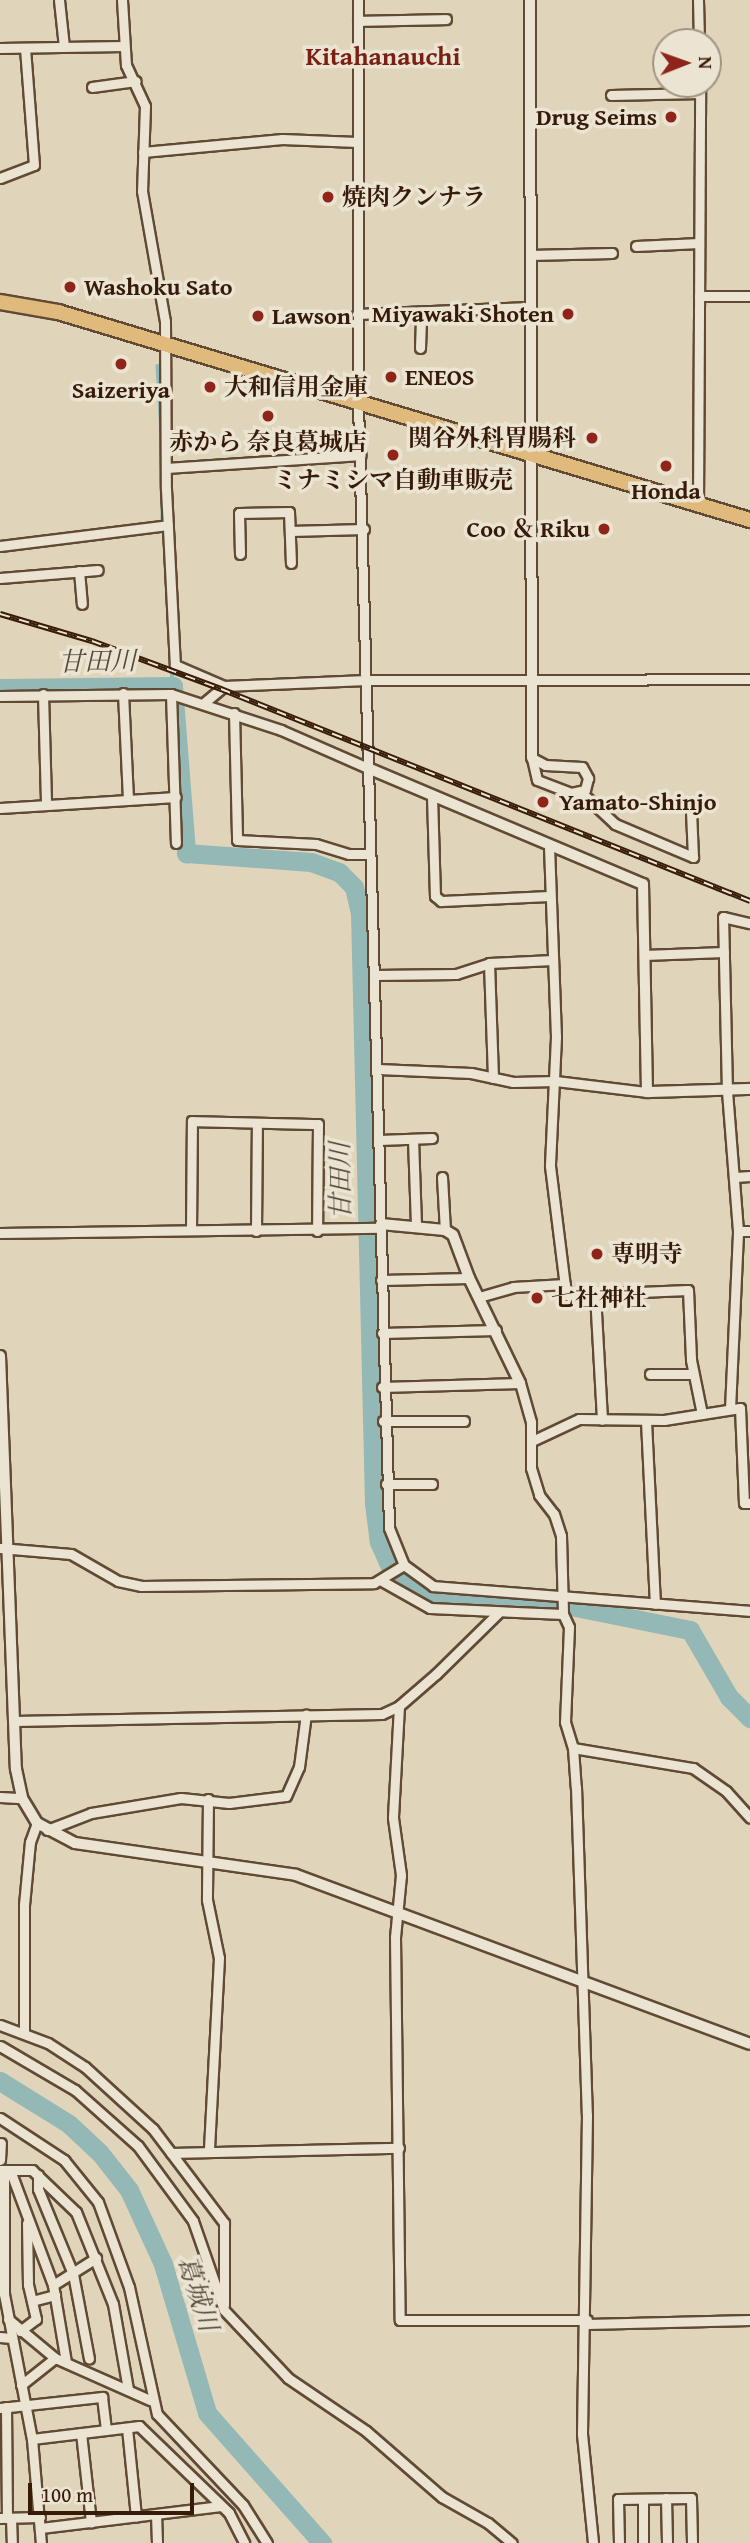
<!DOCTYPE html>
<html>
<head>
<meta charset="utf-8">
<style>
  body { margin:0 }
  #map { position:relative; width:750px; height:2543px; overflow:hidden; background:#e0d5ba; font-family:"Gentium Book Plus","Noto Serif JP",serif }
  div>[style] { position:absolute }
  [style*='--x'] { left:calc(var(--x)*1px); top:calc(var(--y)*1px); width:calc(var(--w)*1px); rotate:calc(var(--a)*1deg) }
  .stream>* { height:3.5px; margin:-1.75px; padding:0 1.75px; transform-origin:1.75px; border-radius:1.75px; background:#94b8b5 }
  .river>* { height:19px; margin:-9.5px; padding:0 9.5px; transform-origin:9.5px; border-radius:9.5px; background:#94b8b5 }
  .roads { filter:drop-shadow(2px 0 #614a34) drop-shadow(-2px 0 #614a34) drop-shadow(0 2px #614a34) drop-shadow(0 -2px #614a34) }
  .minor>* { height:9px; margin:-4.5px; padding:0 4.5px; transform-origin:4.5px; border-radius:4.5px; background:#ebe4d2 }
  .tertiary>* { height:10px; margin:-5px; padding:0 5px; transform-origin:5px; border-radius:5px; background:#ebe4d2 }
  .trunk>* { height:14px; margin:-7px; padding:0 7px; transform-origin:7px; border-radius:7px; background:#e0ba7d }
  .rail>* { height:6px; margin-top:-3px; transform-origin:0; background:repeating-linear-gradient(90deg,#ebe4d2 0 10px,#371b08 0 20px); box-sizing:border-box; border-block:2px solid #371b08 }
  .dots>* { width:19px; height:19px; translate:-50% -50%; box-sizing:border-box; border:4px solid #ebe4d2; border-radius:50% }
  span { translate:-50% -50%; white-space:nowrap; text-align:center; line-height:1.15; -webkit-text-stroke:7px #ebe4d2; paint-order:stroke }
  .poi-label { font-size:24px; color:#371b08; font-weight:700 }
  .right { translate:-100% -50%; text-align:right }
  .left { translate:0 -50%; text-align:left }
  .neighbourhood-label { font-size:26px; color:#7a1f14; font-weight:700 }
  .water-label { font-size:26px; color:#534a3c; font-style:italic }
  .north { position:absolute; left:652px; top:28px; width:70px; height:70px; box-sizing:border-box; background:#ebe4d2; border:2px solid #a39481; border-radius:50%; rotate:89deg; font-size:19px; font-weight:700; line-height:28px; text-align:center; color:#371b08 }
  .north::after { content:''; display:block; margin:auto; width:24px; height:32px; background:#8f2418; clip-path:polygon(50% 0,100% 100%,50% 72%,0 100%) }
  .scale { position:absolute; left:28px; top:2483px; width:166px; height:32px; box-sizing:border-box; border:4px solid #371b08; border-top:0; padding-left:9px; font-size:21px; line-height:24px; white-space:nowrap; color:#371b08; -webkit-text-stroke:5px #ebe4d2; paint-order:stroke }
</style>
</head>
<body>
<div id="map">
  <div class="stream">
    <div style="--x:158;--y:366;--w:67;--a:86.6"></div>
    <div style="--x:162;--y:476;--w:48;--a:88.8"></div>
    <div style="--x:172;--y:665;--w:21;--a:87"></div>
  </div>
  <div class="river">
    <div style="--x:0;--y:688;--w:173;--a:-0.7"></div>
    <div style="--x:173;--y:686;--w:168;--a:85.5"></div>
    <div style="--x:186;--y:853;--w:125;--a:4.1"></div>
    <div style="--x:311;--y:862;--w:30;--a:20"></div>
    <div style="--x:339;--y:872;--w:21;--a:45"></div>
    <div style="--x:354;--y:887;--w:27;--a:77"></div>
    <div style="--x:360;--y:913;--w:590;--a:88.64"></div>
    <div style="--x:374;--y:1503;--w:39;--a:83"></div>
    <div style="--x:379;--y:1542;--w:30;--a:66"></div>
    <div style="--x:391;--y:1569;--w:30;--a:42"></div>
    <div style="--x:413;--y:1589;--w:26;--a:23"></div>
    <div style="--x:437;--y:1599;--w:119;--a:1.9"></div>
    <div style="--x:556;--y:1603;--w:137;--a:11.4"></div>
    <div style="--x:690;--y:1630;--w:78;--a:59.8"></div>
    <div style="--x:729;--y:1697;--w:30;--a:45"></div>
    <div style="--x:0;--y:2081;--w:81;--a:31.9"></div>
    <div style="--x:69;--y:2124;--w:42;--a:43.1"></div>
    <div style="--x:100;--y:2153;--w:47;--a:51.9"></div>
    <div style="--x:129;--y:2190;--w:81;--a:65.3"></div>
    <div style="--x:163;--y:2264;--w:155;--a:73.5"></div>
    <div style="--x:207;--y:2413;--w:174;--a:48.5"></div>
  </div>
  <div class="roads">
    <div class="minor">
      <div style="--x:59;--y:0;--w:47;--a:83.9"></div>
      <div style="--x:122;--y:0;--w:65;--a:86.5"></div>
      <div style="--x:126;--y:65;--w:45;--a:65.1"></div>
      <div style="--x:145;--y:106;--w:85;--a:92"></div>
      <div style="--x:142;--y:191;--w:132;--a:80"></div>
      <div style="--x:165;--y:321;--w:168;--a:89.7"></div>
      <div style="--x:166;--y:489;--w:176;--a:87.1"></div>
      <div style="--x:175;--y:665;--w:53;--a:23.2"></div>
      <div style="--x:358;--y:0;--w:403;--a:90"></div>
      <div style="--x:358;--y:403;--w:1125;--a:88.42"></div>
      <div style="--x:389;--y:1528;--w:40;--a:68"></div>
      <div style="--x:404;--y:1565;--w:36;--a:36"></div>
      <div style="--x:433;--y:1586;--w:318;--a:4.5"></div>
      <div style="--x:698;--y:0;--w:42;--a:88.6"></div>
      <div style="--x:358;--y:21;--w:88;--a:-1.3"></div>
      <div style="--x:0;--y:48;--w:124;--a:-0.9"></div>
      <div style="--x:92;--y:87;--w:44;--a:-7.8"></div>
      <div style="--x:611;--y:95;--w:89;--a:-1.3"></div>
      <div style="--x:143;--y:152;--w:140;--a:-5.3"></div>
      <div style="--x:282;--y:139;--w:75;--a:2.3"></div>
      <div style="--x:0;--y:178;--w:36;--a:-21"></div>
      <div style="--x:34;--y:165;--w:117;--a:-94.4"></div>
      <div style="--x:636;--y:246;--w:63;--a:-2.7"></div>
      <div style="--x:530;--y:255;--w:82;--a:-1.4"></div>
      <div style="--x:699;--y:296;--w:51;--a:0"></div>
      <div style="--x:357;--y:314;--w:173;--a:-2.3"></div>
      <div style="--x:420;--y:348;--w:36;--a:-88"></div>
      <div style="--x:167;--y:468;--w:194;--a:-3.8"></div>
      <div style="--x:698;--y:504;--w:420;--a:-89.7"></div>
      <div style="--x:290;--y:531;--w:74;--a:-1.5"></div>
      <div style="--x:0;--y:546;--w:169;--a:-7.1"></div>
      <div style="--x:240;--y:554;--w:41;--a:-91.4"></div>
      <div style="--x:239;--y:513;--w:50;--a:-1.1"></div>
      <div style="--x:289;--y:512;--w:51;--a:87.8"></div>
      <div style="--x:79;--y:571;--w:33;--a:85"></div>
      <div style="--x:0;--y:578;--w:98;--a:-4.7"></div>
      <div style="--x:123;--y:693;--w:105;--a:87.3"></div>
      <div style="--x:43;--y:694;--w:109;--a:88.4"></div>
      <div style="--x:171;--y:694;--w:149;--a:88.1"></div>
      <div style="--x:0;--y:696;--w:171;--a:-0.7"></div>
      <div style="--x:171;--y:694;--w:116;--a:18.1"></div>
      <div style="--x:281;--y:730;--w:95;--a:23.6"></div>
      <div style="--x:205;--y:702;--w:25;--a:-40"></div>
      <div style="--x:224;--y:686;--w:142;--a:-2.4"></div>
      <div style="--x:366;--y:680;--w:384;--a:-0.1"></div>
      <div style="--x:234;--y:713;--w:127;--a:88.6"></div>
      <div style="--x:237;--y:840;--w:79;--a:2.9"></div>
      <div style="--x:316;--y:844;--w:34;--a:17"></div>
      <div style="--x:349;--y:854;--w:20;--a:0"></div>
      <div style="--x:532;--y:758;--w:15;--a:28"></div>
      <div style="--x:545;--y:765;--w:37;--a:3"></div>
      <div style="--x:582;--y:767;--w:13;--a:61"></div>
      <div style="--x:588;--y:778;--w:12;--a:104"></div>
      <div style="--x:585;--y:790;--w:14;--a:168"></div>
      <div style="--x:571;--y:793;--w:36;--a:-159"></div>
      <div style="--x:537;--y:780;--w:23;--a:-103"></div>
      <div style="--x:582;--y:793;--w:45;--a:43.2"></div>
      <div style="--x:615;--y:824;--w:85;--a:22.9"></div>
      <div style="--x:693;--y:857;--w:45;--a:-92.5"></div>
      <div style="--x:432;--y:796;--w:100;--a:88.3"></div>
      <div style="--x:435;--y:896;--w:8;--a:40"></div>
      <div style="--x:441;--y:901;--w:109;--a:-2.6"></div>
      <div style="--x:0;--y:808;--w:176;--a:-3.6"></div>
      <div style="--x:549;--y:846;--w:191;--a:87.9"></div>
      <div style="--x:556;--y:1037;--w:129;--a:92.7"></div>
      <div style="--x:550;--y:1166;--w:130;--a:82.9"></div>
      <div style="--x:566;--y:1295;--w:122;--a:-2.3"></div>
      <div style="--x:688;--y:1290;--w:70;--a:87.5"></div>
      <div style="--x:691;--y:1360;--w:55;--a:78.5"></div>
      <div style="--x:644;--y:955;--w:80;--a:-2.1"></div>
      <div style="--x:489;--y:963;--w:115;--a:88"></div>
      <div style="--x:375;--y:975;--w:81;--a:-0.7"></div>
      <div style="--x:456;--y:974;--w:35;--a:-18"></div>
      <div style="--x:489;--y:963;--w:64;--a:-2.7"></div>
      <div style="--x:378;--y:1069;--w:93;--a:2.5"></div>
      <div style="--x:471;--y:1073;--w:43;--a:12.1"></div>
      <div style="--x:513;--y:1082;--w:43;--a:-1.3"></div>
      <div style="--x:556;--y:1081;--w:92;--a:6.9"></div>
      <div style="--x:413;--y:1139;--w:88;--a:88"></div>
      <div style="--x:379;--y:1140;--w:53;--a:-2.2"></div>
      <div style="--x:442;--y:1177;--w:53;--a:86.8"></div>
      <div style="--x:735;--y:1177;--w:15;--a:-4"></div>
      <div style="--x:191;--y:1230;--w:109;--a:-89.5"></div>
      <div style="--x:192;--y:1121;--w:126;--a:1.4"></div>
      <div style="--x:318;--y:1124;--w:107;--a:90.5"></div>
      <div style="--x:256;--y:1231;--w:108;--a:-89.5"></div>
      <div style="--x:738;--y:1231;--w:12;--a:0"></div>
      <div style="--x:0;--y:1233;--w:381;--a:-0.8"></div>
      <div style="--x:381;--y:1280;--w:88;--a:-1.3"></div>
      <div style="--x:595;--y:1294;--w:126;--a:86.8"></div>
      <div style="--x:479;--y:1297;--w:35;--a:-16"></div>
      <div style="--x:513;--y:1287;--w:52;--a:-3.3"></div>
      <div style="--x:382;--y:1333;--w:114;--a:-1.5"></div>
      <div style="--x:650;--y:1374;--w:43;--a:0"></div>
      <div style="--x:382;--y:1387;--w:138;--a:-1.7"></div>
      <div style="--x:520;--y:1383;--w:41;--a:74.2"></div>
      <div style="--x:531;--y:1422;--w:46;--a:90"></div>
      <div style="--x:531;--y:1468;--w:28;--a:73"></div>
      <div style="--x:539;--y:1495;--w:24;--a:52"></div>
      <div style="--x:554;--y:1514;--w:23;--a:72"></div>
      <div style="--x:561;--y:1536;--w:78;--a:88.5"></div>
      <div style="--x:563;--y:1614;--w:14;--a:65"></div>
      <div style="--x:569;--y:1627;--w:95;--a:92.4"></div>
      <div style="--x:565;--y:1722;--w:27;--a:73"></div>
      <div style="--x:573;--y:1748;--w:39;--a:86"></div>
      <div style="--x:576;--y:1787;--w:328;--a:88.1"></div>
      <div style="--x:587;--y:2115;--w:319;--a:90.9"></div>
      <div style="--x:582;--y:2434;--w:110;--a:84.2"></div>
      <div style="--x:730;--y:1409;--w:178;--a:-87.4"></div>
      <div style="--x:738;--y:1231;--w:140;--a:-94.5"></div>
      <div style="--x:727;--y:1091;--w:174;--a:-91.3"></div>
      <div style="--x:723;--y:917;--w:28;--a:13"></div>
      <div style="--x:383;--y:1421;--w:81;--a:0"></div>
      <div style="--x:646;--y:1421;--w:183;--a:87.2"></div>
      <div style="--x:532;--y:1441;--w:52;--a:-25.1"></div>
      <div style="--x:579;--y:1419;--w:85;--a:0.7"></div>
      <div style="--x:664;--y:1420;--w:77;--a:-9"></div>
      <div style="--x:740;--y:1408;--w:95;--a:87.6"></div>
      <div style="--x:744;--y:1503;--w:6;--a:0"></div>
      <div style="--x:386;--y:1484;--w:46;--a:0"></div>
      <div style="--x:0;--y:1548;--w:71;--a:4.8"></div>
      <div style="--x:71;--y:1554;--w:54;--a:29.9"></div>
      <div style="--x:118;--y:1581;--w:24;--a:12"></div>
      <div style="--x:141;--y:1586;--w:233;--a:-0.7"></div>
      <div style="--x:374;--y:1583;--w:35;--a:-31"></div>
      <div style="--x:382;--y:1581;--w:55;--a:29.4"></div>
      <div style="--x:430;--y:1608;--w:133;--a:2.6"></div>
      <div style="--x:399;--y:1706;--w:112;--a:93.1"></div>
      <div style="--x:393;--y:1818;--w:58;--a:82"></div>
      <div style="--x:401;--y:1875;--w:62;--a:95.5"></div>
      <div style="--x:395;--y:1937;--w:383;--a:89.3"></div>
      <div style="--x:400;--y:2320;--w:187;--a:0"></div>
      <div style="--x:14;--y:1721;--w:368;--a:-1.1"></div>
      <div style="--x:382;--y:1714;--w:19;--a:-25"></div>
      <div style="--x:399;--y:1706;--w:49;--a:-40.9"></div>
      <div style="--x:436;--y:1674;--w:87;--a:-44.5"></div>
      <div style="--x:573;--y:1748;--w:122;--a:9.5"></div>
      <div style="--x:693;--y:1768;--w:40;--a:34.9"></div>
      <div style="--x:726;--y:1791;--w:36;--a:48"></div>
      <div style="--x:0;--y:1797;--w:22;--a:3"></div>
      <div style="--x:208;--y:1799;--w:101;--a:90.6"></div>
      <div style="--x:207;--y:1900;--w:59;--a:78.3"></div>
      <div style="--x:219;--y:1958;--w:193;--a:93"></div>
      <div style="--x:47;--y:1830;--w:47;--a:-21.1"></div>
      <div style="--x:91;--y:1813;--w:91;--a:-9.5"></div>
      <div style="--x:181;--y:1798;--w:48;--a:5.9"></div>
      <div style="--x:229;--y:1803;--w:57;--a:-7"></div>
      <div style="--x:286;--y:1796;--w:32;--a:-66"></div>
      <div style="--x:299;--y:1767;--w:53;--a:-82.5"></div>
      <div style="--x:0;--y:2025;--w:51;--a:20.6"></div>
      <div style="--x:48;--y:2043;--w:44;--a:33"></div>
      <div style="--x:85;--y:2067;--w:92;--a:42.4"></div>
      <div style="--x:153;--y:2129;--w:118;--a:52.9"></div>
      <div style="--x:224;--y:2223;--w:82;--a:90"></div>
      <div style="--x:24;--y:2033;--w:128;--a:-90"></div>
      <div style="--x:24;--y:1905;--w:63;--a:-84.6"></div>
      <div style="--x:30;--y:1842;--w:20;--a:-70"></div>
      <div style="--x:0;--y:2046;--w:87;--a:30.4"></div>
      <div style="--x:75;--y:2090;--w:84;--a:41.6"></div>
      <div style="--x:138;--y:2146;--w:93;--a:53.7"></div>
      <div style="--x:193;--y:2221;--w:94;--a:70.8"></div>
      <div style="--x:224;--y:2310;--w:93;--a:46.7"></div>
      <div style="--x:288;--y:2378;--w:94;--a:34.2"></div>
      <div style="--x:366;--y:2431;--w:101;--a:41"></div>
      <div style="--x:442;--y:2497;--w:53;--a:29.5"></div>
      <div style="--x:488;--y:2523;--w:31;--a:40"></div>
      <div style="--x:0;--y:2118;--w:77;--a:33.3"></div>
      <div style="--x:64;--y:2160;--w:54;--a:51"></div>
      <div style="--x:98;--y:2202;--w:90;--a:70"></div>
      <div style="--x:129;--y:2287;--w:130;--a:77.6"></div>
      <div style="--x:157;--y:2414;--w:125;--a:46.6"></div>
      <div style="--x:243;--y:2505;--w:45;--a:57.7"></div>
      <div style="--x:171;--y:2153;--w:228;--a:-1.3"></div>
      <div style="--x:0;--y:2160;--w:17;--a:-87"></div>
      <div style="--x:0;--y:2170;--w:32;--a:0"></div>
      <div style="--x:32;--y:2170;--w:61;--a:43.7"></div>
      <div style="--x:76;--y:2212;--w:99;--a:68.1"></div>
      <div style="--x:113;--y:2304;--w:86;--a:80"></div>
      <div style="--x:4;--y:2170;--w:124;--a:90"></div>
      <div style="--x:4;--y:2294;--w:148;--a:79.1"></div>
      <div style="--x:32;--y:2439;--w:104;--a:85.1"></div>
      <div style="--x:10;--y:2170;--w:123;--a:69.5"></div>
      <div style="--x:53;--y:2285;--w:78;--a:80.4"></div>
      <div style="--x:38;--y:2175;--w:14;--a:90"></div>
      <div style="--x:38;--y:2189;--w:92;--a:67.6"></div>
      <div style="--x:73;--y:2274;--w:86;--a:79.3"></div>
      <div style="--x:53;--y:2285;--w:51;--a:-32.1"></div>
      <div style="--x:32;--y:2301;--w:24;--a:-15"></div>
      <div style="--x:8;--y:2319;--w:61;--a:39.7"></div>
      <div style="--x:55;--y:2358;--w:104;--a:23.9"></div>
      <div style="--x:587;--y:2324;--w:163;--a:-1.4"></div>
      <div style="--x:20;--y:2331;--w:20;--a:-37"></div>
      <div style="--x:36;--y:2319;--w:35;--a:-103"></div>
      <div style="--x:28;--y:2285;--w:62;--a:-90.9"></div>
      <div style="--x:0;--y:2337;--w:11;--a:5"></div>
      <div style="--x:21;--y:2385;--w:43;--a:-38.5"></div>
      <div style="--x:6;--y:2407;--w:111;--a:89.5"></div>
      <div style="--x:0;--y:2408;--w:103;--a:-6.2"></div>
      <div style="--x:102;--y:2397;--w:33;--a:83"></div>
      <div style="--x:127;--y:2428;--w:89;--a:84.2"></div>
      <div style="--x:81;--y:2433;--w:90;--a:83.6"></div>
      <div style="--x:32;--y:2439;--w:108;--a:-6.9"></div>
      <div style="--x:139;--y:2426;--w:125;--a:44"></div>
      <div style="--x:229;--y:2513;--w:34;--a:63"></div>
      <div style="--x:666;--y:2498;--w:45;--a:88.7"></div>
      <div style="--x:643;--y:2499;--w:44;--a:90"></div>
      <div style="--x:156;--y:2514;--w:29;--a:88"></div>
      <div style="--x:0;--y:2518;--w:40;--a:-1.4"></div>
      <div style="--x:11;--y:2518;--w:25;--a:88"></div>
      <div style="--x:41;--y:2528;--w:181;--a:-7"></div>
      <div style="--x:619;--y:2543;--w:44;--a:-91.3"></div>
      <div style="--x:618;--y:2499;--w:73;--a:-0.8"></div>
      <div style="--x:691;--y:2498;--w:45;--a:88.7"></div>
    </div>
    <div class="tertiary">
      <div style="--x:530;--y:0;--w:758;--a:89.85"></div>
      <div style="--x:368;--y:768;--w:298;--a:22.9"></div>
      <div style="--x:643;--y:884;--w:208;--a:88.9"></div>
      <div style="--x:647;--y:1092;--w:103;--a:-1.7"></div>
      <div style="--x:381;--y:1224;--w:64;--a:5.4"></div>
      <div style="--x:445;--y:1230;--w:9;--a:32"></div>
      <div style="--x:453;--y:1235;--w:46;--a:69.6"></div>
      <div style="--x:469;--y:1278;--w:117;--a:64.1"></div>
      <div style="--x:0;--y:1356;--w:413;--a:87.8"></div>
      <div style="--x:16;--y:1769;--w:30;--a:78"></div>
      <div style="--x:22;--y:1798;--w:29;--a:59"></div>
      <div style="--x:37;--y:1823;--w:43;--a:27.8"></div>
      <div style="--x:75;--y:1843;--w:223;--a:8.2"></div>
      <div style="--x:296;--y:1875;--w:484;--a:20.4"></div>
    </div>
    <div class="trunk">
      <div style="--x:0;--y:302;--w:59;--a:9.8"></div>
      <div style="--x:58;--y:312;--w:723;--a:16.73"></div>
    </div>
  </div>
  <div class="rail">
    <div style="--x:0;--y:614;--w:96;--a:16.4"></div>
    <div style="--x:92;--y:641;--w:138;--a:20.4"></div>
    <div style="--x:221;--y:689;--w:570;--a:21.84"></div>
  </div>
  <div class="dots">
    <div style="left:671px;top:117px;background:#8f2418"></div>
    <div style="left:328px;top:197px;background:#8f2418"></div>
    <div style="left:70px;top:287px;background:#8f2418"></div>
    <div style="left:568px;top:314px;background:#8f2418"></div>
    <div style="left:258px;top:316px;background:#8f2418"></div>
    <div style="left:121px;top:364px;background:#8f2418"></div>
    <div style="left:391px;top:377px;background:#8f2418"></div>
    <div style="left:210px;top:387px;background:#8f2418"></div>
    <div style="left:268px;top:416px;background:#8f2418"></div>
    <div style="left:592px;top:438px;background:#8f2418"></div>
    <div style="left:393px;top:455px;background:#8f2418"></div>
    <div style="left:666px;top:466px;background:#8f2418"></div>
    <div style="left:604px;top:529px;background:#8f2418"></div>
    <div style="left:543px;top:802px;background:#8f2418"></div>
    <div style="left:597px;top:1254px;background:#8f2418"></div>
    <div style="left:537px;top:1298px;background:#8f2418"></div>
  </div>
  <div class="poi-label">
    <span class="right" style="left:657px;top:117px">Drug Seims</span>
    <span class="left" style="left:342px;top:197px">焼肉クンナラ</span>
    <span class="left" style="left:84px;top:287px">Washoku Sato</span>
    <span class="right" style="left:554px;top:314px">Miyawaki Shoten</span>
    <span class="left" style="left:272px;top:316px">Lawson</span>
    <span class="left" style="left:405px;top:377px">ENEOS</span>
    <span class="left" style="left:224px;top:387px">大和信用金庫</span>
    <span style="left:121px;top:390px">Saizeriya</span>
    <span class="right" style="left:576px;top:438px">関谷外科胃腸科</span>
    <span style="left:268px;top:442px">赤から 奈良葛城店</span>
    <span style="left:393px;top:480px">ミナミシマ自動車販売</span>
    <span style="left:666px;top:491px">Honda</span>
    <span class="right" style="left:590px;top:529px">Coo ＆ Riku</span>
    <span class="left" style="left:559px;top:802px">Yamato-Shinjo</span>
    <span class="left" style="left:611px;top:1254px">専明寺</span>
    <span class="left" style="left:551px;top:1298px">七社神社</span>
  </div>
  <div class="neighbourhood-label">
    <span style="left:383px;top:56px">Kitahanauchi</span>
  </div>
  <div class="water-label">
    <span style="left:97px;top:661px;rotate:-1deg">甘田川</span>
    <span style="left:340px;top:1181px;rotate:-91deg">甘田川</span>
    <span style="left:198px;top:2293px;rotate:72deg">葛城川</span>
  </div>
  <div class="north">N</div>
  <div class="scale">100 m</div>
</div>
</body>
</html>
